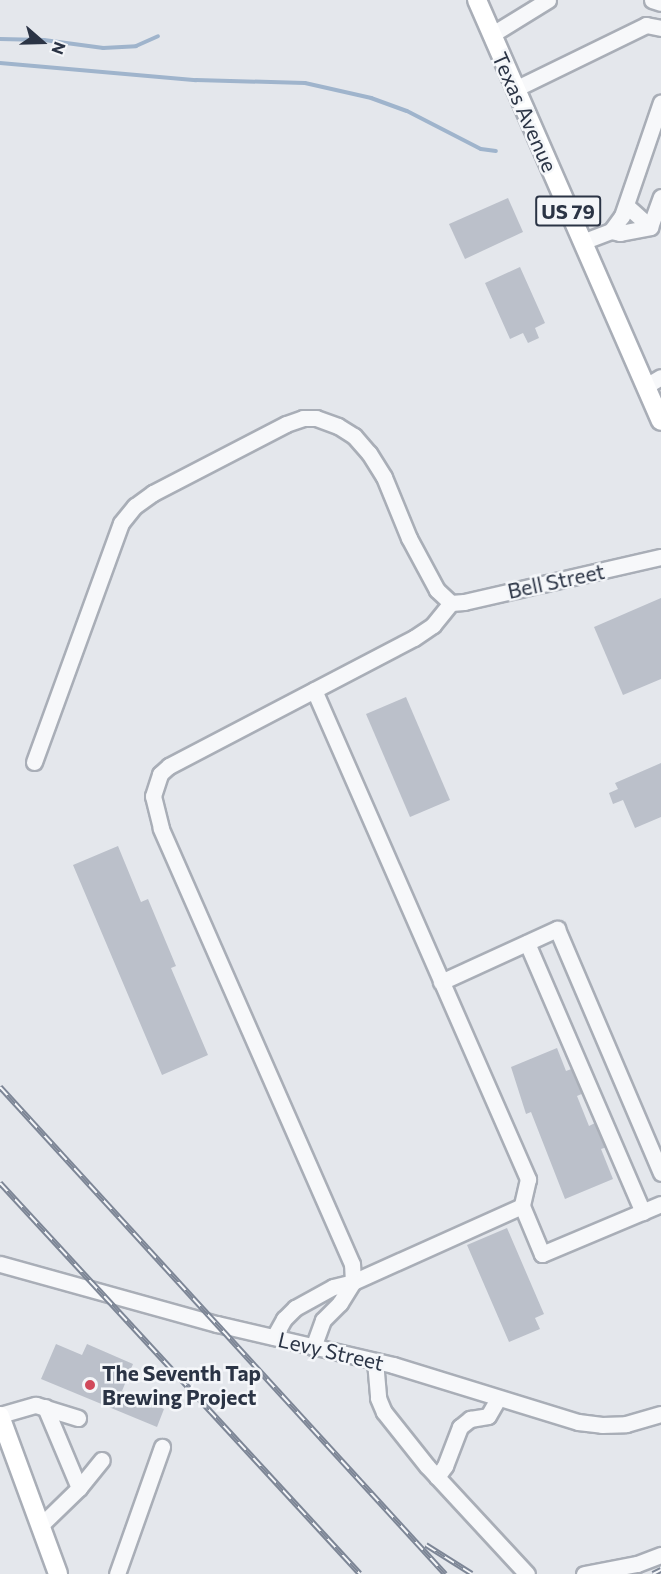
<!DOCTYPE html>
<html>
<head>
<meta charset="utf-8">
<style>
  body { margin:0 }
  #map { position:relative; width:661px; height:1574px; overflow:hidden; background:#e4e7ec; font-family:Commissioner,sans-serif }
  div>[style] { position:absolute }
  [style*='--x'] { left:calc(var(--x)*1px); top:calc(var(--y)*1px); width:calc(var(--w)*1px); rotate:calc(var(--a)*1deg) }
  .stream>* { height:4px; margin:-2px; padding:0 2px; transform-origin:2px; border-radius:2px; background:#9fb4cc }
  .building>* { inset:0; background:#bbc0ca }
  .roads { filter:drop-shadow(2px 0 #a9aeb7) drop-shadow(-2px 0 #a9aeb7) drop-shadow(0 2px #a9aeb7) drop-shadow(0 -2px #a9aeb7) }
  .minor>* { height:15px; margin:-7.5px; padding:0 7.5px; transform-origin:7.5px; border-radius:7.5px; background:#f7f8fa }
  .major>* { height:18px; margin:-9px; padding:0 9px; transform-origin:9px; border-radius:9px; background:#fff }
  .rail>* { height:6px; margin-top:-3px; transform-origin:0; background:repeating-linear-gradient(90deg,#f4f6f9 0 11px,#7d8696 0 22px); box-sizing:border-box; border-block:2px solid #7d8696 }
  .dots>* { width:16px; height:16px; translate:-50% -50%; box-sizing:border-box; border:3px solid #f4f6f9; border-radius:50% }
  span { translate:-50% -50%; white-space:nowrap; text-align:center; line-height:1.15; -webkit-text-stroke:5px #f4f6f9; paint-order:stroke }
  .shield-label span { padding:2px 4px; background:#f4f6f9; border:2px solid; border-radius:4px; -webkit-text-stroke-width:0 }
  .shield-label { font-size:20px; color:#2b3445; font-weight:700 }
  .street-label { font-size:21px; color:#2b3445 }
  .poi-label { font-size:21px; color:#2b3445; font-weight:700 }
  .left { translate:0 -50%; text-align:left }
  .north { position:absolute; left:12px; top:12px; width:60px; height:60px; -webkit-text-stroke:4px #f4f6f9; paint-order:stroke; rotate:110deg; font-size:16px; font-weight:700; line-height:24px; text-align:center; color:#2b3445 }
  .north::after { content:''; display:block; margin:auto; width:21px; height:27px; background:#2b3445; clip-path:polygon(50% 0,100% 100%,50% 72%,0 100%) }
</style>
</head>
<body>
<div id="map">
  <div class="stream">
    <div style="--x:0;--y:39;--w:44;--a:1.3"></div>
    <div style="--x:44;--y:40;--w:60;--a:7.7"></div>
    <div style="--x:103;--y:48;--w:33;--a:-3"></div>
    <div style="--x:136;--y:46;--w:24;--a:-24"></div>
    <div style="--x:0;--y:63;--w:197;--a:5"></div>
    <div style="--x:196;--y:80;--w:109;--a:1.6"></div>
    <div style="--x:305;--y:83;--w:68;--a:12.8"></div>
    <div style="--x:371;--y:98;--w:38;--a:20"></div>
    <div style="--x:407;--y:111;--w:83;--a:27.2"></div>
    <div style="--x:481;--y:149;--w:15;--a:8"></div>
  </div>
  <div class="building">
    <div style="clip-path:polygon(508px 198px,523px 232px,465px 259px,449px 224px)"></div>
    <div style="clip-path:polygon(520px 267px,545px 323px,535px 328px,539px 338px,528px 343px,523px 333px,510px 339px,485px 283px)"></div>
    <div style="clip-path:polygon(661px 598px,661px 679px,623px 695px,594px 627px)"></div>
    <div style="clip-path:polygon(406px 697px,450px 800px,410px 817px,366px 714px)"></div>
    <div style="clip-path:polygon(661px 763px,661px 817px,635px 828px,623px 800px,613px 804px,609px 793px,618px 789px,615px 783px)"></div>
    <div style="clip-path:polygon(118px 846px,141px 902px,148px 899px,176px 966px,171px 968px,208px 1055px,162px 1075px,73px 865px)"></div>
    <div style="clip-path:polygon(557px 1048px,566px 1071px,574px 1068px,584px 1093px,577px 1096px,589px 1126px,597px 1122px,607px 1147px,601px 1149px,613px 1179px,565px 1199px,531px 1112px,526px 1114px,511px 1067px)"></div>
    <div style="clip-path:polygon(507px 1228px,544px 1314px,535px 1318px,540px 1329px,509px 1342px,467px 1245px)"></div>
    <div style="clip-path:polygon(56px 1344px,82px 1355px,87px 1344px,133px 1364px,122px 1391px,164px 1409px,157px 1427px,41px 1379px)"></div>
  </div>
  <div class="roads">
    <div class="minor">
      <div style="--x:652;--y:0;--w:9;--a:18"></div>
      <div style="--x:491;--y:35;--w:67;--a:-31.6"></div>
      <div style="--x:515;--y:89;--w:146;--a:-26"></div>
      <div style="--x:646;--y:25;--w:15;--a:11"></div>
      <div style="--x:627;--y:206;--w:31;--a:42"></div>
      <div style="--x:611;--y:231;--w:9;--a:13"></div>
      <div style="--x:620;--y:233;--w:31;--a:-11"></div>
      <div style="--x:650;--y:227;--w:32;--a:-70"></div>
      <div style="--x:582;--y:242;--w:31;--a:-21"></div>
      <div style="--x:611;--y:231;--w:19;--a:-54"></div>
      <div style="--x:622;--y:216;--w:120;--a:-71.1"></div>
      <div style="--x:646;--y:386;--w:17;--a:-31"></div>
      <div style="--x:451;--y:603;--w:13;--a:-4"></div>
      <div style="--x:464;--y:602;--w:202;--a:-12.9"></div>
      <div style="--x:314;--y:690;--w:534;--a:66.36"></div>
      <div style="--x:528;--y:1179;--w:28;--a:103"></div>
      <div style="--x:522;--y:1206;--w:185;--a:155.8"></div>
      <div style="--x:353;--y:1282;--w:18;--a:-93"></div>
      <div style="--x:352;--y:1264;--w:476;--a:-113.7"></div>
      <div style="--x:161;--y:828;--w:33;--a:-104"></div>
      <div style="--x:153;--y:796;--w:23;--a:-72"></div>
      <div style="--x:160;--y:774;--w:12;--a:-42"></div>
      <div style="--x:169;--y:766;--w:276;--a:-27.6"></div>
      <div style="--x:414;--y:638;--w:23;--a:-34"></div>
      <div style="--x:433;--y:625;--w:28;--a:-51"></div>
      <div style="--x:34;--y:762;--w:254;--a:-70"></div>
      <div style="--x:121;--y:523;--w:22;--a:-51"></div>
      <div style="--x:135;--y:506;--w:22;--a:-36"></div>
      <div style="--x:153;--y:493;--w:150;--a:-27.4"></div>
      <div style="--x:286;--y:424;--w:18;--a:-19"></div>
      <div style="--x:303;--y:418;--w:13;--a:0"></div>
      <div style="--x:316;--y:418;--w:23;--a:20"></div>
      <div style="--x:338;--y:426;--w:19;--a:32"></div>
      <div style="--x:354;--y:436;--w:23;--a:49"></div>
      <div style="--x:369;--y:453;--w:28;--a:58"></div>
      <div style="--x:384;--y:477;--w:66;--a:67.7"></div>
      <div style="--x:409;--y:538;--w:59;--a:61.7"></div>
      <div style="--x:437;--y:590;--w:19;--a:43"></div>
      <div style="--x:527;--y:943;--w:293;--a:66.7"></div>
      <div style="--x:441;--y:982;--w:128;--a:-24.6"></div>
      <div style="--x:557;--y:929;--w:265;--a:66.9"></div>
      <div style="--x:522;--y:1206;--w:52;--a:67.4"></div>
      <div style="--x:542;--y:1254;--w:129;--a:-22.8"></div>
      <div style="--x:0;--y:1264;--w:225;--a:15.5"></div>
      <div style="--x:217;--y:1324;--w:181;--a:13.1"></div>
      <div style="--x:393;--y:1365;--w:194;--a:17.1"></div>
      <div style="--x:578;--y:1422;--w:24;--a:7"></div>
      <div style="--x:602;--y:1425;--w:24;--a:-2"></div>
      <div style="--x:626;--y:1424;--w:36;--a:-16"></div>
      <div style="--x:274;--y:1337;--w:21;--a:-61"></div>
      <div style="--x:284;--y:1319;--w:16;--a:-45"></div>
      <div style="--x:295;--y:1308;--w:43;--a:-28.9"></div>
      <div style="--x:333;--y:1287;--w:21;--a:-14"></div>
      <div style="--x:353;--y:1282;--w:25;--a:122"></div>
      <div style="--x:340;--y:1303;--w:24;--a:135"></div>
      <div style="--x:323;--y:1320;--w:29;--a:110"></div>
      <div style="--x:375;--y:1361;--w:37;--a:85"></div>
      <div style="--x:378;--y:1398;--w:15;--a:67"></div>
      <div style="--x:384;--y:1412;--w:69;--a:51.5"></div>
      <div style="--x:427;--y:1466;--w:147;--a:47.2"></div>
      <div style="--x:45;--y:1407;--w:88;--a:67.2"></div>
      <div style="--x:0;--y:1415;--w:37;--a:-16"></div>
      <div style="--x:36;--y:1405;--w:44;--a:17.2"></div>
      <div style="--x:437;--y:1477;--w:14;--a:-54"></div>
      <div style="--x:445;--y:1466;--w:42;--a:-69"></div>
      <div style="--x:460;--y:1427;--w:13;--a:-39"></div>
      <div style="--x:470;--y:1419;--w:18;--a:-9"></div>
      <div style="--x:488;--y:1416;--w:20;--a:-60"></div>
      <div style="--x:40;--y:1526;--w:54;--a:-44.3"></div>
      <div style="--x:79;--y:1488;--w:36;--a:-51"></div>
      <div style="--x:117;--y:1574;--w:135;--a:-70.5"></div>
      <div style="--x:584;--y:1574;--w:54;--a:-10.7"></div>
      <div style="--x:637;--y:1564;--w:26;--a:-21"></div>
    </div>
    <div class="major">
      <div style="--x:477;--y:0;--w:459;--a:66.4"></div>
      <div style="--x:0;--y:1416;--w:168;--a:69.8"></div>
    </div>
  </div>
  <div class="rail">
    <div style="--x:0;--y:1087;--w:660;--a:47.58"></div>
    <div style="--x:0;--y:1183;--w:531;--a:47.36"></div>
    <div style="--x:426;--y:1545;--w:54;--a:32.2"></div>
    <div style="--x:653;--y:1574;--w:9;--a:-27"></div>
  </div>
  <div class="dots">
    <div style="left:90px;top:1385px;background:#d1495b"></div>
  </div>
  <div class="shield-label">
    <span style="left:568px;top:211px">US 79</span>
  </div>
  <div class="street-label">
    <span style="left:525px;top:112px;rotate:66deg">Texas Avenue</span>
    <span style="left:556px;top:581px;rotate:-12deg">Bell Street</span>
    <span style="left:331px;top:1351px;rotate:13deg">Levy Street</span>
  </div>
  <div class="poi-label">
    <span class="left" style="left:102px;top:1385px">The Seventh Tap<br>Brewing Project</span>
  </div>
  <div class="north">N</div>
</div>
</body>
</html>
